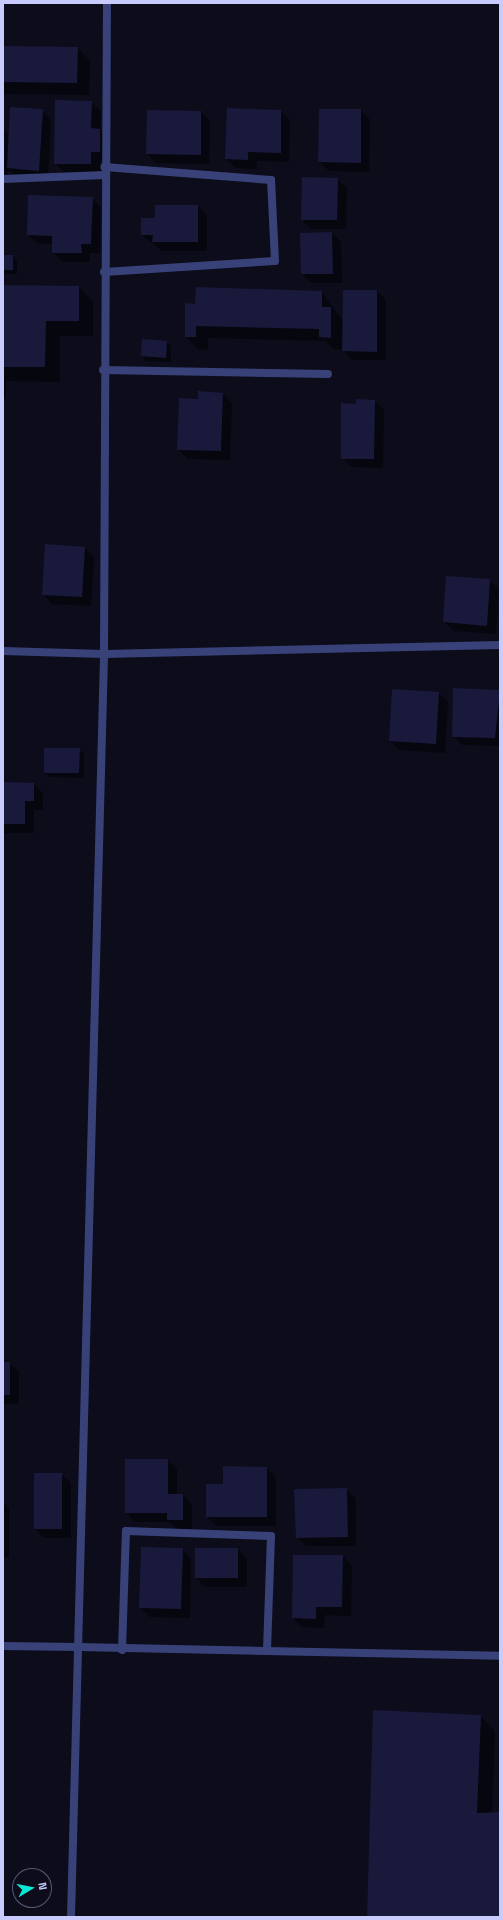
<!DOCTYPE html>
<html>
<head>
<meta charset="utf-8">
<style>
  body { margin:0 }
  #map { position:relative; width:503px; height:1920px; overflow:hidden; background:#0c0c1b; font-family:"Space Grotesk",sans-serif }
  div>[style] { position:absolute }
  [style*='--x'] { left:calc(var(--x)*1px); top:calc(var(--y)*1px); width:calc(var(--w)*1px); rotate:calc(var(--a)*1deg) }
  .shadow>* { inset:0; background:#0007 }
  .building>* { inset:0; background:#19193c }
  .minor>* { height:8px; margin:-4px; padding:0 4px; transform-origin:4px; border-radius:4px; background:#384279 }
  .tertiary>* { height:8px; margin:-4px; padding:0 4px; transform-origin:4px; border-radius:4px; background:#384279 }
  span { translate:-50% -50%; white-space:nowrap; text-align:center; line-height:1.15; -webkit-text-stroke:4px #0c0c1b; paint-order:stroke }
  .frame { position:absolute; inset:0; border:4px solid #c8ccfd; pointer-events:none }
  .north { position:absolute; left:12px; top:1868px; width:40px; height:40px; box-sizing:border-box; background:#0c0c1b; border:1px solid #575975; border-radius:50%; rotate:80deg; font-size:11px; font-weight:700; line-height:16px; text-align:center; color:#c8ccfd }
  .north::after { content:''; display:block; margin:auto; width:14px; height:18px; background:#09e8d4; clip-path:polygon(50% 0,100% 100%,50% 72%,0 100%) }
</style>
</head>
<body>
<div id="map">
  <div class="shadow">
    <div style="clip-path:polygon(3px 47px,78px 48px,90px 61px,89px 95px,3px 94px)"></div>
    <div style="clip-path:polygon(91px 102px,101px 111px,100px 130px,109px 139px,109px 161px,100px 161px,100px 173px,64px 172px,55px 163px)"></div>
    <div style="clip-path:polygon(42px 110px,51px 119px,48px 180px,17px 177px,8px 169px,8px 177px,3px 176px,3px 129px,9px 135px)"></div>
    <div style="clip-path:polygon(361px 110px,370px 120px,369px 172px,329px 171px,319px 162px)"></div>
    <div style="clip-path:polygon(281px 111px,290px 120px,289px 162px,257px 161px,257px 169px,236px 168px,226px 159px)"></div>
    <div style="clip-path:polygon(201px 112px,210px 121px,209px 164px,156px 163px,147px 154px)"></div>
    <div style="clip-path:polygon(337px 179px,347px 188px,346px 229px,311px 229px,302px 220px)"></div>
    <div style="clip-path:polygon(92px 198px,101px 207px,100px 253px,90px 253px,90px 262px,62px 262px,53px 252px,53px 244px,38px 244px,28px 235px)"></div>
    <div style="clip-path:polygon(198px 206px,207px 215px,207px 251px,162px 251px,142px 235px,156px 219px)"></div>
    <div style="clip-path:polygon(332px 233px,341px 242px,342px 283px,312px 283px,302px 274px)"></div>
    <div style="clip-path:polygon(3px 256px,13px 256px,17px 261px,17px 274px,3px 274px)"></div>
    <div style="clip-path:polygon(3px 286px,79px 287px,93px 301px,93px 336px,60px 336px,60px 382px,6px 381px,6px 398px,3px 398px)"></div>
    <div style="clip-path:polygon(377px 291px,386px 300px,386px 360px,352px 360px,343px 350px,333px 349px,325px 341px,208px 338px,208px 350px,198px 349px,186px 337px,196px 305px,322px 292px,343px 321px)"></div>
    <div style="clip-path:polygon(143px 340px,166px 342px,171px 346px,171px 362px,146px 361px,142px 356px)"></div>
    <div style="clip-path:polygon(223px 394px,232px 403px,230px 460px,188px 459px,178px 449px,199px 400px)"></div>
    <div style="clip-path:polygon(374px 401px,384px 410px,383px 468px,351px 467px,342px 458px,357px 405px)"></div>
    <div style="clip-path:polygon(85px 548px,94px 557px,91px 606px,52px 604px,43px 594px)"></div>
    <div style="clip-path:polygon(489px 580px,499px 589px,496px 634px,454px 631px,444px 622px)"></div>
    <div style="clip-path:polygon(454px 689px,500px 691px,500px 746px,462px 745px,453px 736px)"></div>
    <div style="clip-path:polygon(439px 693px,448px 702px,445px 753px,399px 750px,390px 741px)"></div>
    <div style="clip-path:polygon(79px 749px,84px 754px,84px 778px,50px 777px,45px 773px)"></div>
    <div style="clip-path:polygon(3px 783px,34px 784px,43px 793px,43px 810px,34px 810px,34px 833px,3px 833px)"></div>
    <div style="clip-path:polygon(3px 1363px,10px 1363px,19px 1372px,19px 1404px,3px 1404px)"></div>
    <div style="clip-path:polygon(168px 1460px,177px 1469px,177px 1495px,183px 1495px,192px 1505px,192px 1529px,177px 1529px,170px 1522px,135px 1522px,126px 1512px)"></div>
    <div style="clip-path:polygon(267px 1468px,276px 1477px,276px 1526px,217px 1526px,207px 1517px,224px 1485px)"></div>
    <div style="clip-path:polygon(61px 1474px,71px 1483px,71px 1538px,44px 1538px,35px 1529px)"></div>
    <div style="clip-path:polygon(346px 1489px,356px 1499px,356px 1546px,306px 1546px,297px 1537px)"></div>
    <div style="clip-path:polygon(3px 1502px,9px 1508px,9px 1557px,3px 1557px)"></div>
    <div style="clip-path:polygon(182px 1549px,191px 1559px,190px 1618px,150px 1617px,140px 1608px)"></div>
    <div style="clip-path:polygon(237px 1549px,247px 1558px,247px 1587px,205px 1587px,196px 1578px)"></div>
    <div style="clip-path:polygon(343px 1556px,352px 1566px,351px 1616px,325px 1615px,324px 1628px,302px 1627px,293px 1618px)"></div>
    <div style="clip-path:polygon(480px 1716px,495px 1731px,492px 1813px,500px 1813px,500px 1917px,368px 1917px)"></div>
  </div>
  <div class="building">
    <div style="clip-path:polygon(3px 46px,78px 47px,77px 83px,3px 82px)"></div>
    <div style="clip-path:polygon(55px 100px,92px 101px,91px 128px,100px 129px,100px 152px,91px 152px,91px 164px,54px 164px)"></div>
    <div style="clip-path:polygon(10px 107px,43px 109px,39px 171px,7px 168px)"></div>
    <div style="clip-path:polygon(227px 108px,281px 110px,281px 153px,248px 152px,248px 160px,225px 159px)"></div>
    <div style="clip-path:polygon(319px 109px,361px 109px,361px 163px,318px 162px)"></div>
    <div style="clip-path:polygon(147px 110px,201px 111px,201px 155px,146px 154px)"></div>
    <div style="clip-path:polygon(302px 177px,338px 178px,337px 220px,301px 220px)"></div>
    <div style="clip-path:polygon(28px 195px,93px 197px,91px 244px,81px 244px,82px 253px,52px 253px,52px 236px,27px 235px)"></div>
    <div style="clip-path:polygon(155px 205px,198px 205px,198px 242px,152px 242px,153px 235px,141px 235px,141px 218px,155px 218px)"></div>
    <div style="clip-path:polygon(332px 232px,333px 274px,301px 274px,300px 233px)"></div>
    <div style="clip-path:polygon(3px 255px,13px 255px,13px 270px,3px 270px)"></div>
    <div style="clip-path:polygon(3px 285px,79px 286px,79px 321px,46px 321px,45px 367px,3px 367px)"></div>
    <div style="clip-path:polygon(196px 287px,322px 291px,322px 307px,331px 307px,331px 338px,319px 337px,319px 329px,196px 326px,196px 337px,185px 337px,185px 303px,195px 304px)"></div>
    <div style="clip-path:polygon(343px 290px,377px 290px,377px 352px,342px 351px)"></div>
    <div style="clip-path:polygon(142px 339px,167px 341px,166px 358px,141px 356px)"></div>
    <div style="clip-path:polygon(198px 391px,223px 393px,221px 451px,177px 450px,179px 398px,198px 399px)"></div>
    <div style="clip-path:polygon(356px 399px,375px 400px,374px 459px,341px 459px,341px 403px,356px 404px)"></div>
    <div style="clip-path:polygon(45px 544px,85px 547px,82px 597px,42px 595px)"></div>
    <div style="clip-path:polygon(446px 576px,490px 579px,487px 626px,443px 622px)"></div>
    <div style="clip-path:polygon(453px 688px,500px 690px,495px 738px,452px 737px)"></div>
    <div style="clip-path:polygon(392px 689px,439px 692px,436px 744px,389px 741px)"></div>
    <div style="clip-path:polygon(44px 748px,80px 748px,79px 773px,44px 773px)"></div>
    <div style="clip-path:polygon(3px 782px,34px 783px,34px 801px,25px 801px,25px 824px,3px 824px)"></div>
    <div style="clip-path:polygon(3px 1362px,10px 1362px,10px 1395px,3px 1395px)"></div>
    <div style="clip-path:polygon(125px 1459px,168px 1459px,168px 1494px,183px 1494px,183px 1520px,167px 1520px,167px 1513px,125px 1513px)"></div>
    <div style="clip-path:polygon(223px 1466px,267px 1467px,267px 1517px,206px 1517px,206px 1484px,223px 1484px)"></div>
    <div style="clip-path:polygon(34px 1473px,62px 1473px,62px 1529px,34px 1529px)"></div>
    <div style="clip-path:polygon(347px 1488px,348px 1537px,296px 1538px,294px 1489px)"></div>
    <div style="clip-path:polygon(141px 1547px,183px 1548px,181px 1609px,139px 1608px)"></div>
    <div style="clip-path:polygon(195px 1548px,238px 1548px,238px 1578px,195px 1578px)"></div>
    <div style="clip-path:polygon(293px 1555px,343px 1555px,342px 1607px,316px 1607px,316px 1619px,292px 1618px)"></div>
    <div style="clip-path:polygon(373px 1710px,481px 1715px,477px 1813px,500px 1812px,500px 1917px,367px 1917px)"></div>
  </div>
  <div class="minor">
    <div style="--x:3;--y:179;--w:102;--a:-2.2"></div>
    <div style="--x:104;--y:272;--w:171;--a:-3.7"></div>
    <div style="--x:275;--y:261;--w:81;--a:-92.8"></div>
    <div style="--x:271;--y:180;--w:167;--a:-175.5"></div>
    <div style="--x:103;--y:370;--w:225;--a:1"></div>
    <div style="--x:3;--y:651;--w:101;--a:1.7"></div>
    <div style="--x:104;--y:654;--w:396;--a:-1.3"></div>
    <div style="--x:3;--y:1646;--w:76;--a:0.8"></div>
    <div style="--x:122;--y:1650;--w:119;--a:-88.1"></div>
    <div style="--x:126;--y:1531;--w:145;--a:2"></div>
    <div style="--x:271;--y:1536;--w:114;--a:92"></div>
    <div style="--x:71;--y:1917;--w:1263;--a:-88.5"></div>
    <div style="--x:104;--y:654;--w:651;--a:-89.74"></div>
  </div>
  <div class="tertiary">
    <div style="--x:79;--y:1647;--w:421;--a:1.2"></div>
  </div>
  <div class="frame"></div>
  <div class="north">N</div>
</div>
</body>
</html>
